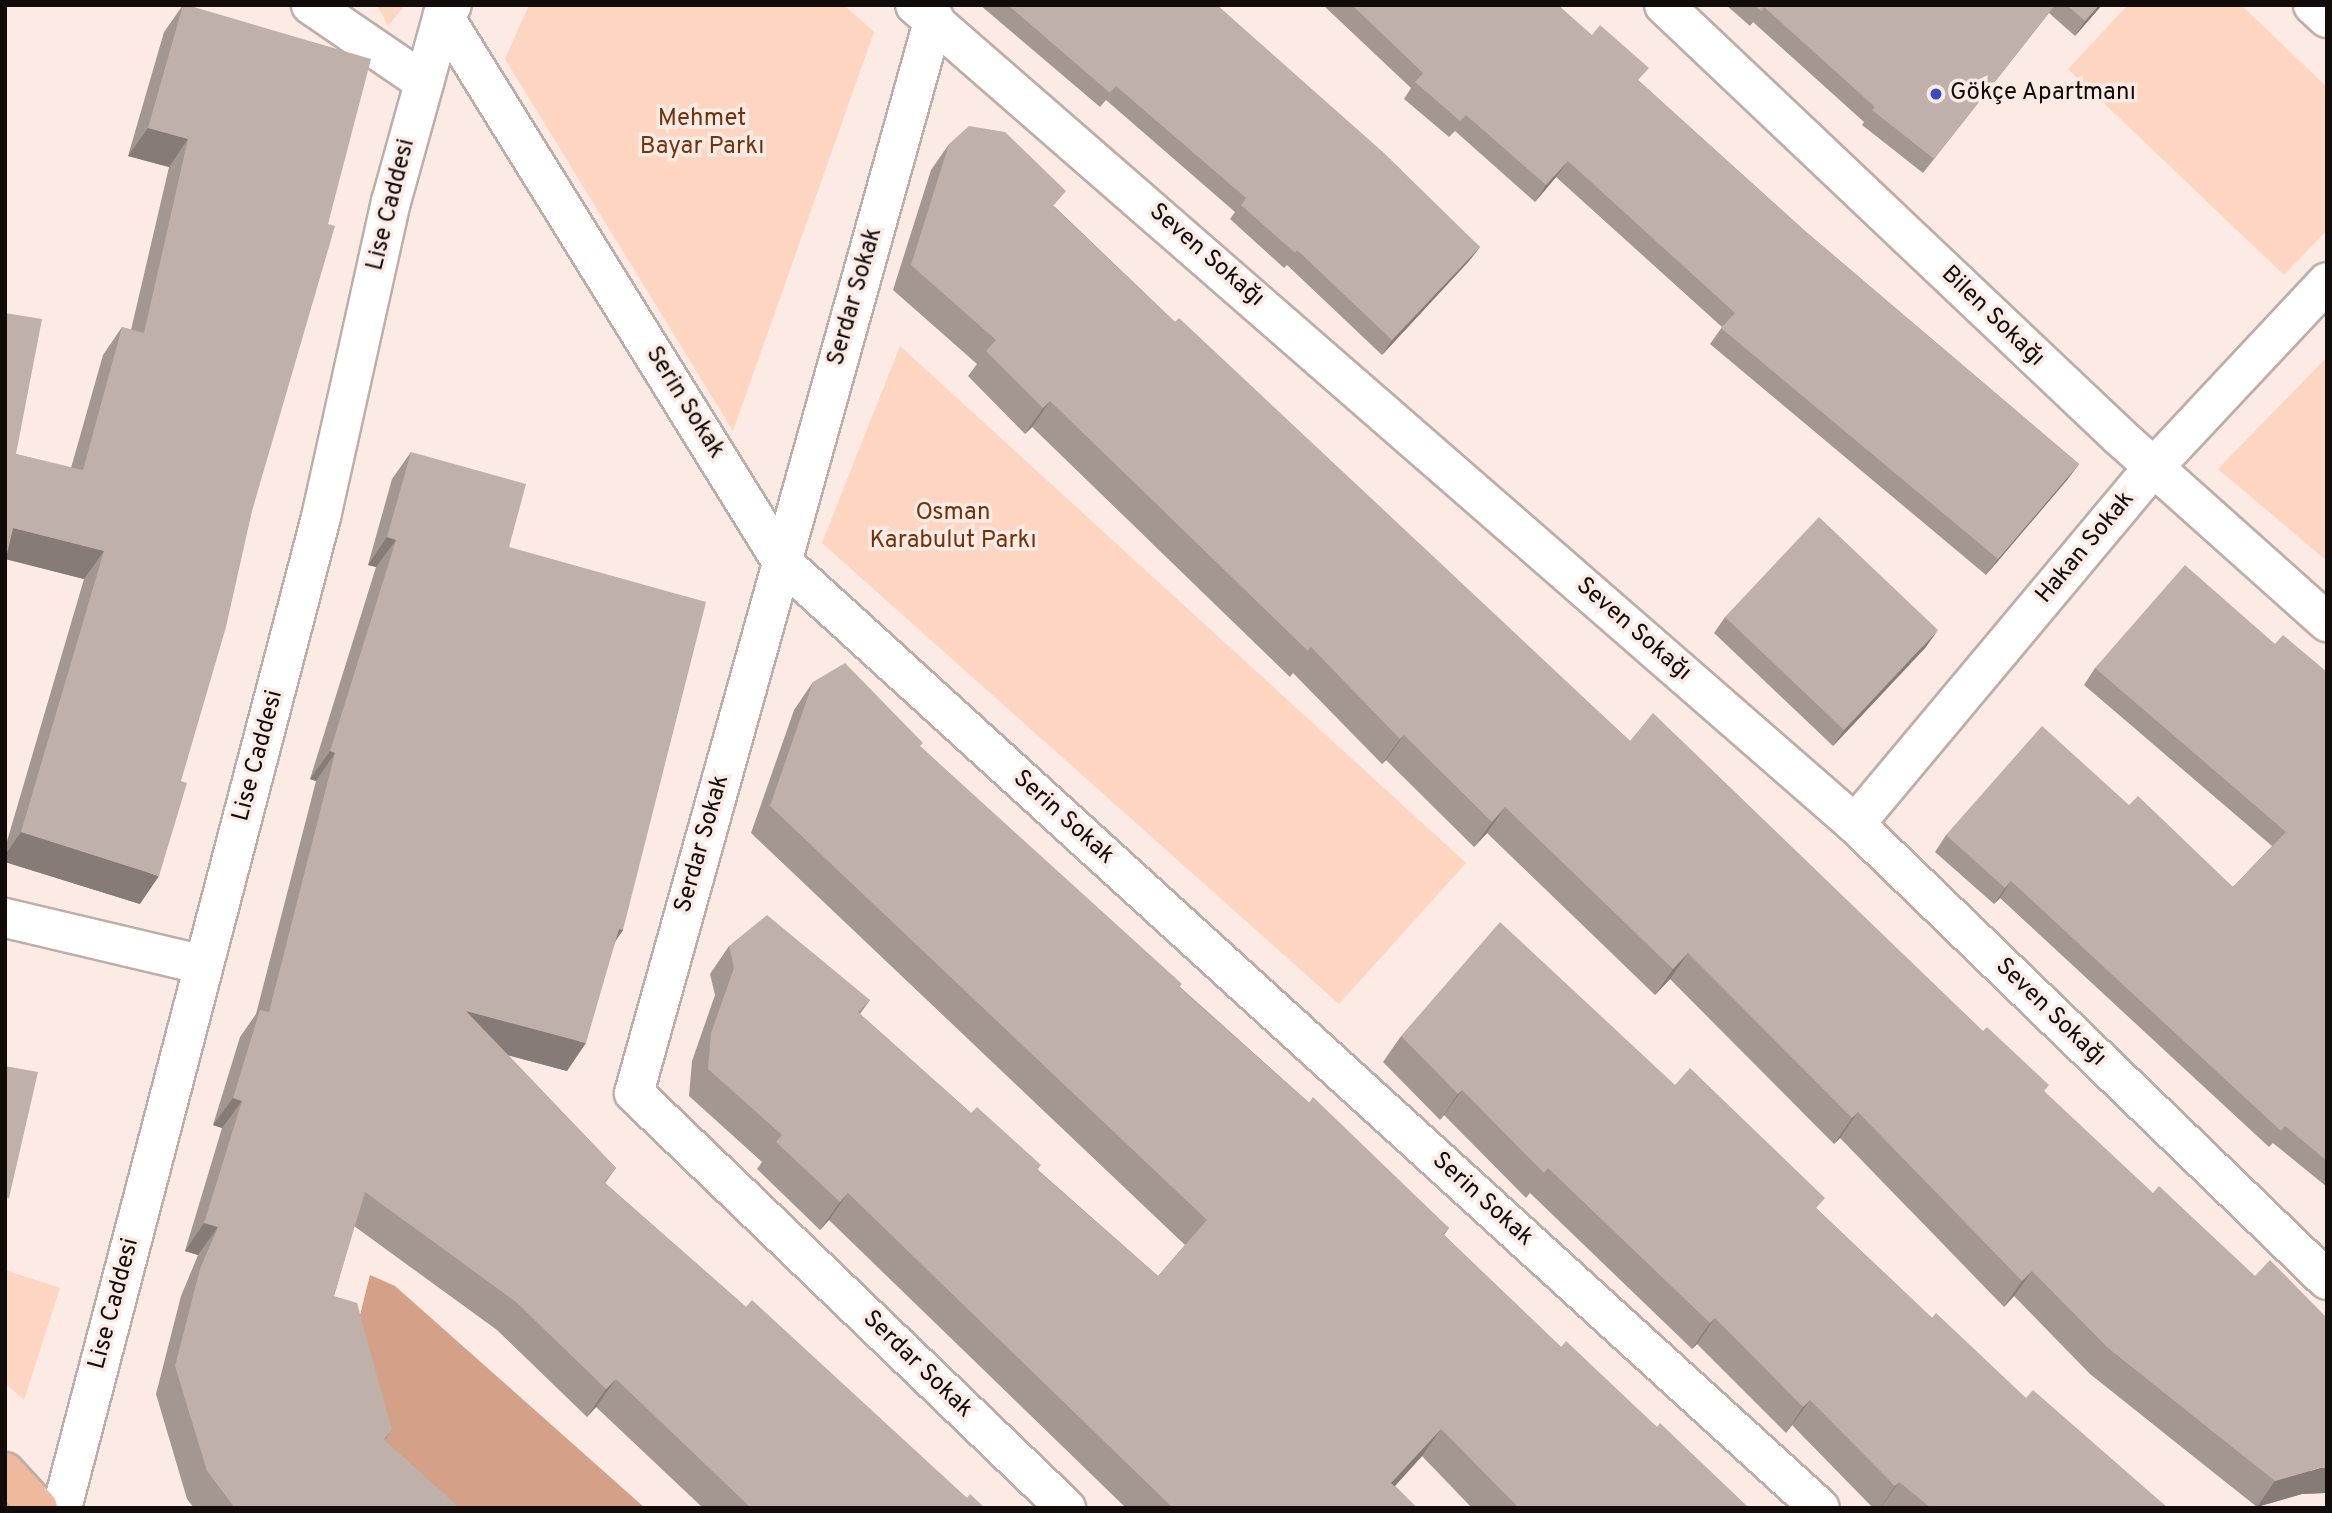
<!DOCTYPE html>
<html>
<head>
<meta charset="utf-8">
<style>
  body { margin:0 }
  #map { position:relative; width:2332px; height:1513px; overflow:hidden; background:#fbebe4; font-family:Overpass,sans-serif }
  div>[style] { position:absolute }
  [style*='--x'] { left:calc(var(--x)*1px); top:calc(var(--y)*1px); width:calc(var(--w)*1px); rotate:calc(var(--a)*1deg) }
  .green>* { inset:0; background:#fed5c1 }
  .forest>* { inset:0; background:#d4a087 }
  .roads { filter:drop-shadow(2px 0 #bdaea7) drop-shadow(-2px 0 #bdaea7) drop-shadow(0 2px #bdaea7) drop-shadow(0 -2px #bdaea7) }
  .minor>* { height:38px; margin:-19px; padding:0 19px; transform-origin:19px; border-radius:19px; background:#fff }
  .major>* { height:38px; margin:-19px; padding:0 19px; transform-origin:19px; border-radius:19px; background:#efb99e }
  .wall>* { inset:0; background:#a49791 }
  .shaded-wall>* { inset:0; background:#867b76 }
  .building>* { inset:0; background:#bfb0a9 }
  .dots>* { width:19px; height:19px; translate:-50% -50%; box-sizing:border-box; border:4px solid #fbebe4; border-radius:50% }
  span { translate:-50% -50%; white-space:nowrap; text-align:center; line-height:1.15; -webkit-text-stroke:7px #fbebe4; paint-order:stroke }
  .poi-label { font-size:24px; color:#110c0a }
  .left { translate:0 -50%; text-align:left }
  .park-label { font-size:24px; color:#72330c }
  .street-label { font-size:24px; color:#110c0a }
  .frame { position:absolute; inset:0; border:7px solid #110c0a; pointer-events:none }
</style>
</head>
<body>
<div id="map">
  <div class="green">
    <div style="clip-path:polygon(377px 5px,405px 5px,388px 26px)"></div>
    <div style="clip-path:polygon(529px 5px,844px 5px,874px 32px,733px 431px,505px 59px)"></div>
    <div style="clip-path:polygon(2128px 5px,2241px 5px,2327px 87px,2327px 230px,2284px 275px,2068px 69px)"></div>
    <div style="clip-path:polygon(900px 346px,1466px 863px,1339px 1004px,822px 543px)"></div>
    <div style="clip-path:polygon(2327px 357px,2327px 561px,2218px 469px)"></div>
    <div style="clip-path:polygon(5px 1270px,60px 1288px,24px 1400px,5px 1383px)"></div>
  </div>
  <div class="forest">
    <div style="clip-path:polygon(370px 1275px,395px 1286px,645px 1508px,447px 1508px,379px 1446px,355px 1335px)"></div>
  </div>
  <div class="roads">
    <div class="minor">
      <div style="--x:311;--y:5;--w:137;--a:34.3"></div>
      <div style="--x:915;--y:5;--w:1247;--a:41.06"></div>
      <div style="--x:1855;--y:824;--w:656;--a:44.01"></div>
      <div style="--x:1664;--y:5;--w:628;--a:43.45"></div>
      <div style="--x:2120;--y:437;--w:278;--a:41.8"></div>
      <div style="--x:2313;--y:5;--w:19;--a:43"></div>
      <div style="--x:443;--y:15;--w:644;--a:58.21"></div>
      <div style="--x:782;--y:562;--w:1404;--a:42.35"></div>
      <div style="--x:934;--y:18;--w:1116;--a:105.59"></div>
      <div style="--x:634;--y:1093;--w:599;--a:43.85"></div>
      <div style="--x:1855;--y:824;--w:466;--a:-50.1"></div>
      <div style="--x:2154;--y:467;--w:253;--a:-46.9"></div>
      <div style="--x:5;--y:918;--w:204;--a:13.3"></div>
      <div style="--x:62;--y:1508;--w:1024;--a:-75.35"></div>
      <div style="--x:321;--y:517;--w:323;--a:-77.5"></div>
      <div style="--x:391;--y:202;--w:194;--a:-74.5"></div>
      <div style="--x:443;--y:15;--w:13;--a:-48"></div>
    </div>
    <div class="major">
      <div style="--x:5;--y:1472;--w:49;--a:47.5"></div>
    </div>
  </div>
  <div class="wall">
    <div style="clip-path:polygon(183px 5px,252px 511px,140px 904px,5px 862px,5px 848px,84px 579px,6px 559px,16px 454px,71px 468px,103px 355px,122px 327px,131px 330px,169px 167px,128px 156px,164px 32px)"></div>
    <div style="clip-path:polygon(980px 5px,1217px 5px,1480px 247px,1469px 261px,1382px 355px,1287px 265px,1284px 268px,1230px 219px,1235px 212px,1106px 100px,1100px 107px)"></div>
    <div style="clip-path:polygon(1323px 5px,1558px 5px,1640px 82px,1805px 231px,2079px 464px,2067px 480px,1986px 575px,1710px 344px,1722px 327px,1556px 177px,1535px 202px,1455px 131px,1449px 137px,1404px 99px,1411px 88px)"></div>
    <div style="clip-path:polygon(1726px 5px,2102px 5px,2075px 36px,2049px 13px,1923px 173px,1862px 125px,1864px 122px,1753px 22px,1750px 26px)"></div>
    <div style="clip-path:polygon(949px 144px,1055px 207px,1175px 322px,1630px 741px,2044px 1091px,2325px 1493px,2302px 1494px,2257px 1507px,2090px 1374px,2014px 1296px,2004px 1307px,1840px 1138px,1834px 1144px,1670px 979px,1655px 995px,1487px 833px,1474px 847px,1386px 760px,1382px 764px,1293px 673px,1290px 677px,1032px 427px,1025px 434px,968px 376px,977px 364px,893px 290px,931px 170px)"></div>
    <div style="clip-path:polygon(411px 452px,509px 547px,623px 930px,616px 940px,567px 1071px,508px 1055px,616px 1168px,605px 1183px,746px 1307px,967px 1498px,985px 1508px,703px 1508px,596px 1407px,587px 1417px,497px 1330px,354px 1226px,334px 1296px,392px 1430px,385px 1440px,460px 1508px,194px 1508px,187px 1499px,156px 1394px,181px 1296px,198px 1255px,185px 1251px,222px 1128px,213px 1125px,240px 1037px,256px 1014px,316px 781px,310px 779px,376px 567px,368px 565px,392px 479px)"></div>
    <div style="clip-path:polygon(1725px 617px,1926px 647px,1833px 746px,1714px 633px)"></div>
    <div style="clip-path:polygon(2275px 644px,2327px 672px,2327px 1187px,2273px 1143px,2269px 1147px,2000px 898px,1994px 904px,1935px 852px,1946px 835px,2129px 805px,2233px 887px,2272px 846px,2084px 685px,2095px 668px)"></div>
    <div style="clip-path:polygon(813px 682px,921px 747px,1180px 987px,1449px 1228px,1444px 1235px,1561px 1347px,1657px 1427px,1749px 1508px,1472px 1508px,1422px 1456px,1395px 1486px,1417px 1508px,1126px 1508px,829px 1220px,820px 1230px,757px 1169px,762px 1162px,689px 1096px,692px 1061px,715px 995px,710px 974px,729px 946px,870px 1000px,860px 1014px,971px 1113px,1038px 1170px,1158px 1276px,1185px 1245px,751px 833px,794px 710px)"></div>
    <div style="clip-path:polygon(1401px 1036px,1675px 1085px,1817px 1209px,1932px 1318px,2026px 1398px,2168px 1508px,1873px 1508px,1792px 1425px,1786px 1433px,1697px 1344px,1692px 1349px,1530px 1193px,1526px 1198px,1444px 1115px,1440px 1120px,1383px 1062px)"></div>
  </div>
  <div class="shaded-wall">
    <div style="clip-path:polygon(2099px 5px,2102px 5px,2075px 36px,2085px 21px)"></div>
    <div style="clip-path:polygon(148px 128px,188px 139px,169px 167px,128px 156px)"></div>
    <div style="clip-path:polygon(1568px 161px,1556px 177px,1535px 202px,1546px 185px)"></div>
    <div style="clip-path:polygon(1480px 247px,1469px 261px,1382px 355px,1392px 340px)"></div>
    <div style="clip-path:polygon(1050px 401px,1032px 427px,1025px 434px,1043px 408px)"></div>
    <div style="clip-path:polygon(2079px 464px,2067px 480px,1986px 575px,1998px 559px)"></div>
    <div style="clip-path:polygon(13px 528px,104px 551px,84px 579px,5px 559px)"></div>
    <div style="clip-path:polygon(387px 537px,396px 540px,376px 567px,368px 565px)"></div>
    <div style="clip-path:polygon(1938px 630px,1926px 647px,1833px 746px,1844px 730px)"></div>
    <div style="clip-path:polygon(1404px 735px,1386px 760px,1382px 764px,1400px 739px)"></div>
    <div style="clip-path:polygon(330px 751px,335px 753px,316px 781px,310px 779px)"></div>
    <div style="clip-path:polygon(1505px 807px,1487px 833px,1474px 847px,1492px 822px)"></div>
    <div style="clip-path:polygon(21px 832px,159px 876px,140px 904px,5px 862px,5px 855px)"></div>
    <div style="clip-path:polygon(2011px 881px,2000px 898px,1994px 904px,2005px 888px)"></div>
    <div style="clip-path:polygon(619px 929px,623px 930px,604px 958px)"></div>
    <div style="clip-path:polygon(1688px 953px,1670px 979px,1655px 995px,1673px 969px)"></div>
    <div style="clip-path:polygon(466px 1011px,586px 1043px,567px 1071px,447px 1039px)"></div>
    <div style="clip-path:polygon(1462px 1090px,1444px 1115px,1440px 1120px,1458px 1094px)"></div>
    <div style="clip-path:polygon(233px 1098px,242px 1101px,222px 1128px,213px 1125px)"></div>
    <div style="clip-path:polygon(1858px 1112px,1840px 1138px,1834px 1144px,1852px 1118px)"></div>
    <div style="clip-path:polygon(848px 1193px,829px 1220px,820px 1230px,840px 1202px)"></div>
    <div style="clip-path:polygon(204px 1223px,218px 1227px,198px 1255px,185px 1251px)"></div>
    <div style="clip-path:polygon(2032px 1271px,2014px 1296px,2004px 1307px,2022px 1281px)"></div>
    <div style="clip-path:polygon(1715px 1318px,1697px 1344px,1692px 1349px,1710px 1323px)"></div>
    <div style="clip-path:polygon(616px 1379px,596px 1407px,587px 1417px,606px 1389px)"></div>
    <div style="clip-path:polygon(1810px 1400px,1792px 1425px,1786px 1433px,1803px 1407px)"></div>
    <div style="clip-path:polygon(1441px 1429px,1422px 1456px,1375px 1508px,1391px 1483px)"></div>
    <div style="clip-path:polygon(2320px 1468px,2327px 1468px,2327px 1492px,2325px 1493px,2302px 1494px,2257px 1507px,2275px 1481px)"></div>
    <div style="clip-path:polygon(1899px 1482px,1881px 1507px,1880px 1508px,1895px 1486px)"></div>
  </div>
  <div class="building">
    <div style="clip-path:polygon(183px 5px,187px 5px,371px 59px,328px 224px,335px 226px,252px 511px,226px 627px,181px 781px,187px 783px,159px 876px,21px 832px,104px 551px,13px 528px,5px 563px,5px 313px,42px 319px,16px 454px,83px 470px,122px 327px,144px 333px,188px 139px,148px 128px)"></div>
    <div style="clip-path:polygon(1008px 5px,1217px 5px,1384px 153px,1480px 247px,1392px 340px,1297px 250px,1295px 253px,1241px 205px,1246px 198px,1116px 86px,1110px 93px)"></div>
    <div style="clip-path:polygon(1352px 5px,1558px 5px,1592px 35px,1600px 25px,1649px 68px,1638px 80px,1805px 231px,2079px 464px,1998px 559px,1721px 328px,1735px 313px,1568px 161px,1546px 185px,1466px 115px,1460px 121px,1415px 82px,1423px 73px)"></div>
    <div style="clip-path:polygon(1754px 5px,2055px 5px,1934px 159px,1872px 110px,1875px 107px,1764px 7px,1761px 11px)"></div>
    <div style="clip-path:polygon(2067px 5px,2099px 5px,2085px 21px)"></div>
    <div style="clip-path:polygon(969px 126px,1005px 132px,1066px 191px,1053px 206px,1175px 322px,1179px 318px,1630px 741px,1653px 713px,1983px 1031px,1987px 1027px,2049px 1085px,2044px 1091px,2153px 1193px,2159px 1186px,2255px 1276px,2270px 1260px,2327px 1318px,2327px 1468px,2320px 1468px,2275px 1481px,2108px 1348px,2032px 1271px,2022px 1281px,1858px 1112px,1852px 1118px,1688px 953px,1673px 969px,1505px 807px,1492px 822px,1404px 735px,1400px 739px,1311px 647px,1308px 651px,1050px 401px,1043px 408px,986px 351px,996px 340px,911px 265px,949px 144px)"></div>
    <div style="clip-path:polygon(411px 452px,526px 484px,509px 547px,706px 602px,623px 930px,619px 929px,586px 1043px,466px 1011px,616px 1168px,604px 1182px,746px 1307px,752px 1300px,967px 1498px,970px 1494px,985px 1508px,751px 1508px,616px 1379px,606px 1389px,516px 1302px,365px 1192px,334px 1296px,357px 1303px,392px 1430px,384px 1439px,460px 1508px,235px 1508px,207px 1471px,175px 1366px,200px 1269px,218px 1227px,204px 1223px,242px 1101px,233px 1098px,260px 1010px,269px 1012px,335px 753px,330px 751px,396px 540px,387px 537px)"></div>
    <div style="clip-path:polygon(1819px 517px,1938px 630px,1844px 730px,1725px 617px)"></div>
    <div style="clip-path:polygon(2185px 565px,2275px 644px,2283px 635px,2327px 672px,2327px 1161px,2285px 1126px,2281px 1131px,2011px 881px,2005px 888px,1946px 835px,2042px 726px,2129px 805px,2138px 796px,2233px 887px,2286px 832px,2095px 668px)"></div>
    <div style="clip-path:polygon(845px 663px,923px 743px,920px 746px,1182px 984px,1179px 987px,1309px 1103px,1313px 1097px,1449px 1228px,1443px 1234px,1561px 1347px,1566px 1341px,1657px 1427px,1660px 1423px,1749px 1508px,1533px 1508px,1531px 1506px,1530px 1508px,1519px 1508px,1441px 1429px,1391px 1483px,1417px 1508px,1173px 1508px,848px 1193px,840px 1202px,776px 1142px,782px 1135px,708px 1069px,711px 1033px,734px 968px,729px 946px,767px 915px,870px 1000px,858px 1012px,971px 1113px,977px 1107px,1041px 1165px,1037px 1170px,1158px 1276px,1207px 1220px,770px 806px,813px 682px)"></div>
    <div style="clip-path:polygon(1500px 922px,1675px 1085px,1690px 1068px,1825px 1198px,1816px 1208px,1932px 1318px,1936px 1313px,2026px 1398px,2033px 1390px,2168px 1508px,1931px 1508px,1899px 1482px,1895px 1486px,1810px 1400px,1803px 1407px,1715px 1318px,1710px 1323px,1548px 1168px,1544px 1173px,1462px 1090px,1458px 1094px,1401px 1036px)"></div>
    <div style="clip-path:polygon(5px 1066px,38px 1072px,9px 1198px,5px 1197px)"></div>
  </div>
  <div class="dots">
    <div style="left:1936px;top:94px;background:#364ec0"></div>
  </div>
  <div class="poi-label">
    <span class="left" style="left:1950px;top:94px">Gökçe Apartmanı</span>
  </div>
  <div class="park-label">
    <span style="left:702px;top:134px">Mehmet<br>Bayar Parkı</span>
    <span style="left:953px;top:528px">Osman<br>Karabulut Parkı</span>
  </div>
  <div class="street-label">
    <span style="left:392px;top:205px;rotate:-76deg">Lise Caddesi</span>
    <span style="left:1206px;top:256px;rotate:41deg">Seven Sokağı</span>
    <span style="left:856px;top:297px;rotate:-74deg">Serdar Sokak</span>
    <span style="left:1992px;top:317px;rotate:44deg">Bilen Sokağı</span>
    <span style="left:684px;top:403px;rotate:58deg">Serin Sokak</span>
    <span style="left:2086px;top:548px;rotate:-50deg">Hakan Sokak</span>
    <span style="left:1633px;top:630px;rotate:41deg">Seven Sokağı</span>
    <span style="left:259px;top:756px;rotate:-75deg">Lise Caddesi</span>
    <span style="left:1063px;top:818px;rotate:42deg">Serin Sokak</span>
    <span style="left:703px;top:844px;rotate:-74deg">Serdar Sokak</span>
    <span style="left:2050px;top:1013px;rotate:44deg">Seven Sokağı</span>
    <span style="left:1482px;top:1200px;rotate:42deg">Serin Sokak</span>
    <span style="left:115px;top:1304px;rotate:-75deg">Lise Caddesi</span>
    <span style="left:917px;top:1365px;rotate:44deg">Serdar Sokak</span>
  </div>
  <div class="frame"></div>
</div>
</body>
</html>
